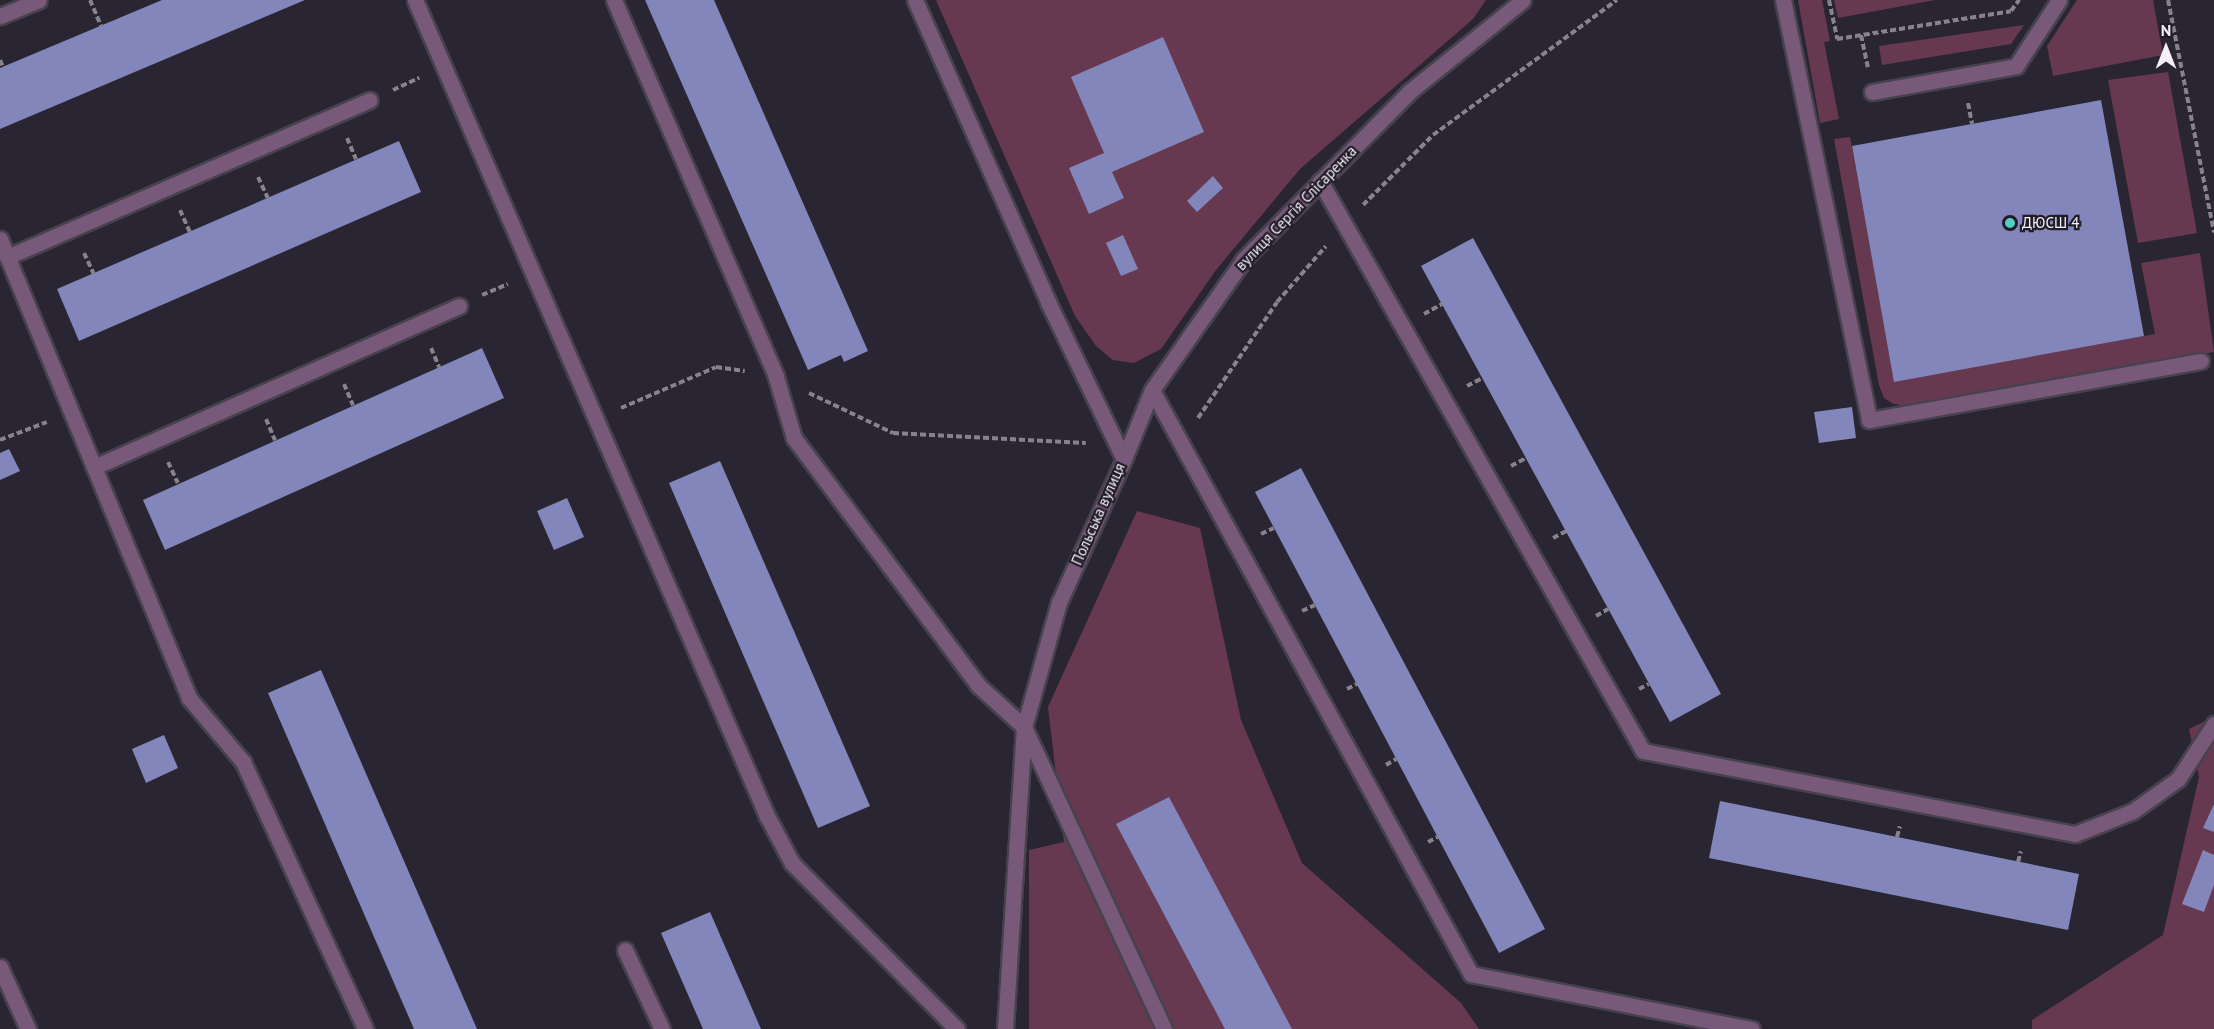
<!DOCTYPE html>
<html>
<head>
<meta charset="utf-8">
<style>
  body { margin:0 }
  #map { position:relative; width:2214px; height:1029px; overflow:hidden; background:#2a2532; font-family:"PT Sans",sans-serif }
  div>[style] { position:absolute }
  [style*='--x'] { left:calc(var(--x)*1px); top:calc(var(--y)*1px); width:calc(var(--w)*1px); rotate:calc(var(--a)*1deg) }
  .green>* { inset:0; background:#673951 }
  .building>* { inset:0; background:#8286ba }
  .path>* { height:4px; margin-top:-2px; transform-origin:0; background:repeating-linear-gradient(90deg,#87838e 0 6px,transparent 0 9px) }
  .roads { filter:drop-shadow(2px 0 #46424e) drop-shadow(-2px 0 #46424e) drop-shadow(0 2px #46424e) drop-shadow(0 -2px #46424e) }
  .minor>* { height:15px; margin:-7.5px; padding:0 7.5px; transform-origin:7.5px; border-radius:7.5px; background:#795979 }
  .dots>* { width:16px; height:16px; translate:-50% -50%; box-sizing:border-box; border:3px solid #211c28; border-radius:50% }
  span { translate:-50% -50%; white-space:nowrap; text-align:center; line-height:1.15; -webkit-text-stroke:4.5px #211c28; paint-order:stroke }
  .street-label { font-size:15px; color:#f5f1fa }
  .poi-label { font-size:15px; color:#f5f1fa }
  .left { translate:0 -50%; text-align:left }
  .north { position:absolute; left:2136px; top:18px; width:60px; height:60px; -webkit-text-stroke:4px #211c28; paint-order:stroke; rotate:0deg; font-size:16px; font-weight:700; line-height:24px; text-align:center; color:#f5f1fa }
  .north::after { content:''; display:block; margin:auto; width:21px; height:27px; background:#f5f1fa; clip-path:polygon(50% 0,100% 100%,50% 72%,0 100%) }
</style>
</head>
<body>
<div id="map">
  <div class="green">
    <div style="clip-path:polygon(936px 0,1486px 0,1473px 19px,1300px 169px,1216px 270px,1161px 349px,1134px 363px,1113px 360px,1096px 346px,1075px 316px)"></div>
    <div style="clip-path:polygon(1798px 0,1822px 0,1830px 41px,1824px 42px,1839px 119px,1820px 123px)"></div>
    <div style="clip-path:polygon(1834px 0,1935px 0,1838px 18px)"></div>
    <div style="clip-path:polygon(2077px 0,2153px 0,2163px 55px,2053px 76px,2047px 46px)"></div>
    <div style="clip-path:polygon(2024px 25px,2011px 44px,1882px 65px,1879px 46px)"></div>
    <div style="clip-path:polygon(2168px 72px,2197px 233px,2138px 243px,2108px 80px)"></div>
    <div style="clip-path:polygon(1850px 137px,1895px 381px,2155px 334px,2141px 263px,2200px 253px,2214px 352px,1906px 406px,1894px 404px,1884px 398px,1879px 385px,1834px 139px)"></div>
    <div style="clip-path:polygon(1137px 511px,1200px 528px,1241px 720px,1302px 863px,1461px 1003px,1479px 1029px,1029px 1029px,1029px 850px,1064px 842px,1048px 707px)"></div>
    <div style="clip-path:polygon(2214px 717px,2214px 1029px,2032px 1029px,2032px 1020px,2163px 935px,2199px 777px,2189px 729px)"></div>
  </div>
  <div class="building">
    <div style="clip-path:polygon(162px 0,305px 0,0 129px,0 68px)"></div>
    <div style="clip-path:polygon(645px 0,714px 0,868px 351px,844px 362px,841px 355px,808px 370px)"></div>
    <div style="clip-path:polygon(1163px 37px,1204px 132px,1112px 172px,1124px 198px,1089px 214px,1069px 168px,1104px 153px,1071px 77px)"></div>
    <div style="clip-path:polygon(2101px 100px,2144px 336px,1894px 382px,1852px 146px)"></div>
    <div style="clip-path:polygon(399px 141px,421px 192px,79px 341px,57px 289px)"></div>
    <div style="clip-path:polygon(1213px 176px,1223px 188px,1197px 212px,1187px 201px)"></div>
    <div style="clip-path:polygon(1123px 235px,1138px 269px,1121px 276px,1106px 243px)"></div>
    <div style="clip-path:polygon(1473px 238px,1721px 694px,1670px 722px,1421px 266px)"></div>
    <div style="clip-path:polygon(482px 348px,504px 398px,165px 550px,143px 500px)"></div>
    <div style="clip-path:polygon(1852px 407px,1856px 438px,1819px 443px,1814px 412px)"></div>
    <div style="clip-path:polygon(9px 449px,20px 471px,0 480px,0 453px)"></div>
    <div style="clip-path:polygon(720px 461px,870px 806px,818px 828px,669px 483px)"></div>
    <div style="clip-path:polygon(1301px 468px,1545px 929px,1499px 953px,1255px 492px)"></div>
    <div style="clip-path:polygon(567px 498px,584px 537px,554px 550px,537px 511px)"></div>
    <div style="clip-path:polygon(321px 670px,477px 1029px,414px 1029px,268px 693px)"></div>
    <div style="clip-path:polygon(164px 735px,178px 768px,146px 783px,132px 749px)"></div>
    <div style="clip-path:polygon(1169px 797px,1292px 1029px,1225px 1029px,1116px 824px)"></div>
    <div style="clip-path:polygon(1720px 801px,2079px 874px,2068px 930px,1709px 858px)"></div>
    <div style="clip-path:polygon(2214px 804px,2214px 832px,2203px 828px)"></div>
    <div style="clip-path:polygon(2203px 850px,2214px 855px,2214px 885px,2204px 912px,2182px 904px)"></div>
    <div style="clip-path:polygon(710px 912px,761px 1029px,703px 1029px,661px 933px)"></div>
  </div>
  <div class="path">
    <div style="--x:90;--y:0;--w:28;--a:67"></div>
    <div style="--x:1829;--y:0;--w:40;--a:78"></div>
    <div style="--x:1837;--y:39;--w:176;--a:-9.1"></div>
    <div style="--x:2011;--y:11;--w:14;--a:-54"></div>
    <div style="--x:2168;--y:0;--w:237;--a:78.8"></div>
    <div style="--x:1861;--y:35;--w:33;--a:78"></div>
    <div style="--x:0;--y:60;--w:8;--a:67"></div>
    <div style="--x:393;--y:90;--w:29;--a:-25"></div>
    <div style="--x:1968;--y:103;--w:21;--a:79"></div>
    <div style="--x:347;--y:138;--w:23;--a:67"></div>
    <div style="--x:258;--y:177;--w:23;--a:65"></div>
    <div style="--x:1363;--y:205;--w:99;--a:-45"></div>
    <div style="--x:1433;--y:135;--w:228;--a:-36.3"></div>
    <div style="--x:180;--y:210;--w:24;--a:66"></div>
    <div style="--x:84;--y:253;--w:23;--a:65"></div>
    <div style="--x:482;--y:295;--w:28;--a:-23"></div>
    <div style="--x:1424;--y:314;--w:21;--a:-29"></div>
    <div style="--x:431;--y:348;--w:21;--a:67"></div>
    <div style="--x:344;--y:384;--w:23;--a:67"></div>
    <div style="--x:1467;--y:386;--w:18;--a:-27"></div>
    <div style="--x:809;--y:393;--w:93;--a:25.5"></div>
    <div style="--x:893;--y:433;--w:193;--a:3"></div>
    <div style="--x:621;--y:408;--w:103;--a:-23.3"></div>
    <div style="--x:716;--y:367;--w:29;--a:8"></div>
    <div style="--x:1198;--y:418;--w:140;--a:-55.7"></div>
    <div style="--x:1277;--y:302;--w:74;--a:-48.8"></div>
    <div style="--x:266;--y:419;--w:23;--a:67"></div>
    <div style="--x:0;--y:440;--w:50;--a:-21"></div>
    <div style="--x:168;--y:462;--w:23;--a:65"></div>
    <div style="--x:1511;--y:466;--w:17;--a:-28"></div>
    <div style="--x:1261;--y:534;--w:14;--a:-25"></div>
    <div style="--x:1553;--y:538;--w:15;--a:-28"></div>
    <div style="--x:1302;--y:611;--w:14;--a:-25"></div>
    <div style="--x:1596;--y:616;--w:14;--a:-30"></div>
    <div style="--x:1347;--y:689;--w:11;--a:-27"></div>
    <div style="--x:1639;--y:689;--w:11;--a:-27"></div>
    <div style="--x:1386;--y:765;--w:12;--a:-31"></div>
    <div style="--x:1897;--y:837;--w:11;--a:-75"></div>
    <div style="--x:1428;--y:842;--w:11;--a:-27"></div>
    <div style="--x:2018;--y:862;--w:11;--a:-75"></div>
  </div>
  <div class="roads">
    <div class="minor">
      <div style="--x:415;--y:0;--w:889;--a:66.67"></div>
      <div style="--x:767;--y:816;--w:53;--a:62"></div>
      <div style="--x:792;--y:863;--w:234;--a:45.2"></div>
      <div style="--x:614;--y:0;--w:410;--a:66.7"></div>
      <div style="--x:776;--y:377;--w:64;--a:73.6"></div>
      <div style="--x:794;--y:438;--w:308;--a:53.3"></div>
      <div style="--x:978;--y:685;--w:62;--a:42.4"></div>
      <div style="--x:1024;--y:727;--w:333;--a:65.1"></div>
      <div style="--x:915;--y:0;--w:330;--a:66.2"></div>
      <div style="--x:1048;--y:302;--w:174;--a:64.2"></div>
      <div style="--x:1124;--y:459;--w:157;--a:114.4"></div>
      <div style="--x:1059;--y:602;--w:130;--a:105.6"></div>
      <div style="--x:1024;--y:727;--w:303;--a:93.6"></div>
      <div style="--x:1783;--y:0;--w:429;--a:78.4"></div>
      <div style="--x:1869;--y:420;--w:337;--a:-10.1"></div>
      <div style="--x:0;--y:16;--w:42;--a:-22.3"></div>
      <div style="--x:1872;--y:92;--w:146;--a:-10.2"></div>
      <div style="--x:2016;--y:66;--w:79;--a:-56.9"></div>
      <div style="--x:1320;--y:181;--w:655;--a:60.46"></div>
      <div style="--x:1643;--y:751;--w:440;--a:10.9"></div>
      <div style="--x:2075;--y:834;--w:62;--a:-21.6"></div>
      <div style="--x:2133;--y:811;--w:55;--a:-35.4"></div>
      <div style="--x:2178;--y:779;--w:66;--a:-56.8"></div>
      <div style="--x:0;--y:239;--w:496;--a:67.6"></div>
      <div style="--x:189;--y:698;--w:84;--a:49.8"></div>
      <div style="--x:243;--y:762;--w:294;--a:65.4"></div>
      <div style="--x:7;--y:257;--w:395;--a:-23.4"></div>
      <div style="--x:1152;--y:390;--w:665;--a:61.36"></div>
      <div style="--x:1471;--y:974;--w:286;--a:11.1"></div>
      <div style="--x:1124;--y:459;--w:74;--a:-67.9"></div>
      <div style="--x:1152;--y:390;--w:160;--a:-54.9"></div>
      <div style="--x:1244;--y:259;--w:235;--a:-45.3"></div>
      <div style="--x:1409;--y:92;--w:146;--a:-38.9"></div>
      <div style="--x:94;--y:467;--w:399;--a:-23.8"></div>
      <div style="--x:625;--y:950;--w:87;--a:64.9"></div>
      <div style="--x:0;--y:967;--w:68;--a:65.7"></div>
    </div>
  </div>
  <div class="dots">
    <div style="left:2010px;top:223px;background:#54cdc7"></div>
  </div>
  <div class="street-label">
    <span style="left:1296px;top:208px;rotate:-46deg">вулиця Сергія Слісаренка</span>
    <span style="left:1098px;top:514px;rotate:-66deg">Польська вулиця</span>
  </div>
  <div class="poi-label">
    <span class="left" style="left:2022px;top:223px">ДЮСШ 4</span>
  </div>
  <div class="north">N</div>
</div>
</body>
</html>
